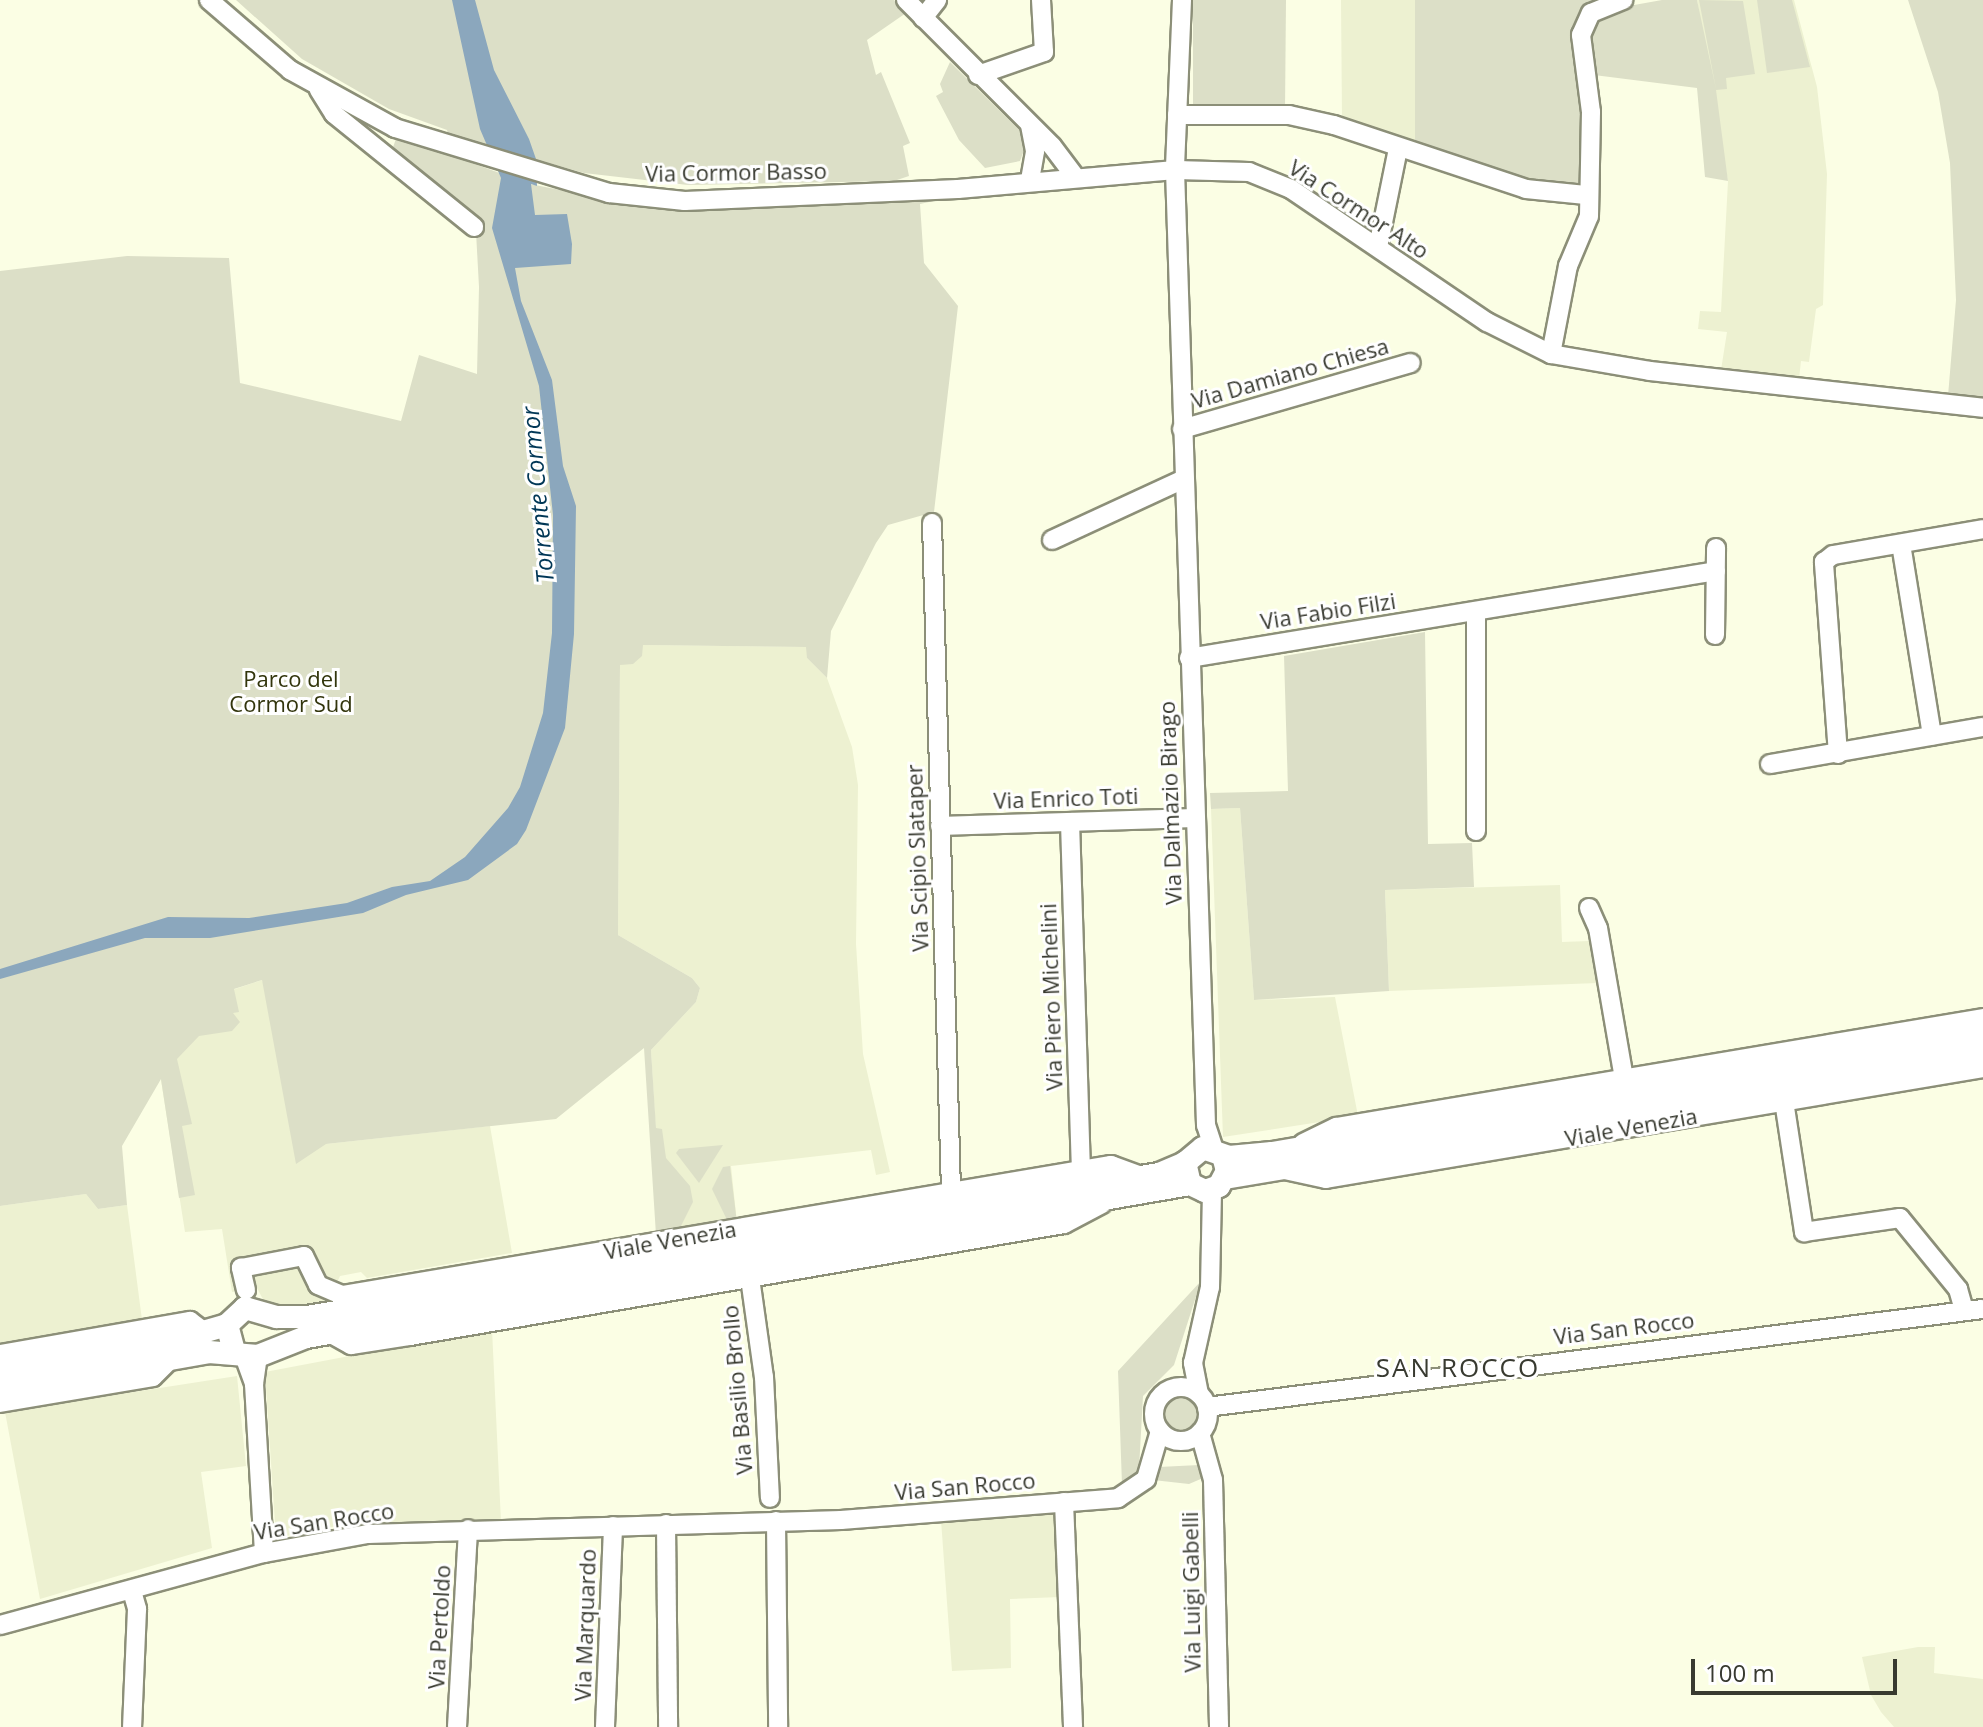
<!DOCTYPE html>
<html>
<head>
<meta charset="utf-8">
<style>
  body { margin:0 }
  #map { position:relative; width:1983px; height:1727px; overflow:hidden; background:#fbfee4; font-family:"Open Sans",sans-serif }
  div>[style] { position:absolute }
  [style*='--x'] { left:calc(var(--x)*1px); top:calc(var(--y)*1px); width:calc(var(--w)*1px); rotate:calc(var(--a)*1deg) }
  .built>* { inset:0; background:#edf1d1 }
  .green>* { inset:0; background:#dcdfc7 }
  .round { border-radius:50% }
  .water>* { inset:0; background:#8ba7bd }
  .roads { filter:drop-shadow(2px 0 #8c8f78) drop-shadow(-2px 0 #8c8f78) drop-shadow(0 2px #8c8f78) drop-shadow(0 -2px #8c8f78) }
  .minor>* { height:18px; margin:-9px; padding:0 9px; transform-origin:9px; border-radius:9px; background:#fff }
  .minor>.ring { margin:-9px; padding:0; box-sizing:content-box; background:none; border:18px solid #fff; border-radius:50% }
  .major>* { height:22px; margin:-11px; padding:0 11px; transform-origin:11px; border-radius:11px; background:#fff }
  span { translate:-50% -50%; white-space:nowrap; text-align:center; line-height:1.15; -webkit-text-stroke:6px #fff; paint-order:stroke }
  .street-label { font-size:22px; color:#383a30 }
  .park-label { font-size:22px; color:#32350c }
  .water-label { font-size:24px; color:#013756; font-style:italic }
  .quarter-label { font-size:26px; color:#383a30; letter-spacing:2px }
  .scale { position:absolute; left:1691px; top:1659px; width:206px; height:36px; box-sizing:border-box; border:4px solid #383a30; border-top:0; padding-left:10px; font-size:24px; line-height:28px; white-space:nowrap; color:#383a30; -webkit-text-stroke:6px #fff; paint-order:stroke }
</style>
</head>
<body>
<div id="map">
  <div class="built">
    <div style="clip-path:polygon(1341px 0,1415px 0,1415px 148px,1342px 120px)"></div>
    <div style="clip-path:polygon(1697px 0,1794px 0,1817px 87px,1827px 174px,1823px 305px,1816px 309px,1809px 362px,1801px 361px,1799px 379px,1721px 370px,1727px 332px,1698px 329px,1700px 311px,1721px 312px,1728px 181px)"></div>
    <div style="clip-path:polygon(642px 645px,807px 647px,807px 658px,827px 678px,852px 747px,858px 785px,856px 944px,863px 1054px,890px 1172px,876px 1175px,871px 1150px,731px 1166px,737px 1223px,662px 1234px,651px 1050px,696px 1002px,700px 988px,692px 978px,618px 935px,620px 664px,634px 660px)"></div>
    <div style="clip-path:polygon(1240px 808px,1254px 1000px,1335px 997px,1358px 1116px,1223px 1137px,1211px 809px)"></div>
    <div style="clip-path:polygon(1560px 885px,1562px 942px,1589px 941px,1598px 983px,1389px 991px,1385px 890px)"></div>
    <div style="clip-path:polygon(262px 980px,326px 1144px,490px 1126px,512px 1253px,367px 1278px,361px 1272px,340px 1276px,327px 1304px,285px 1310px,266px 1305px,257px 1288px,232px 1292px,222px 1229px,185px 1232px,151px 1017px)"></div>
    <div style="clip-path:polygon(86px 1194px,98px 1209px,127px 1205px,142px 1320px,0 1346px,0 1206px)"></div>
    <div style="clip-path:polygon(492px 1329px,501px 1522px,342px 1525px,276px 1538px,265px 1372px)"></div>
    <div style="clip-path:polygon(237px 1376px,246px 1466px,201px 1472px,212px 1548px,40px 1599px,5px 1412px)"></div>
    <div style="clip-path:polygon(1055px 1512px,1060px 1597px,1010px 1599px,1011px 1668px,952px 1671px,941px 1520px)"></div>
    <div style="clip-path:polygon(1918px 1647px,1935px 1647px,1934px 1673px,1983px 1679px,1983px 1727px,1894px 1727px,1881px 1712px,1871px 1695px,1862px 1657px)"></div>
  </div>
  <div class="green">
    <div style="clip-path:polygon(236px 0,894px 0,906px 13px,867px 40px,876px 75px,881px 72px,910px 143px,903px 146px,909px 176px,894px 181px,688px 185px,584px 173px,448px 135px,447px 130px,389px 109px,302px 59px)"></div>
    <div style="clip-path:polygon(1193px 0,1286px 0,1285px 109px,1193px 108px)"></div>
    <div style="clip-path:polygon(1415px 0,1600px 0,1595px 2px,1583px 81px,1580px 185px,1531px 184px,1415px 148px)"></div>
    <div style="clip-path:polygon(1662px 0,1697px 0,1716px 89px,1699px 0,1743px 1px,1755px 74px,1726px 78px,1727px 89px,1716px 90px,1728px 181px,1705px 177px,1697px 88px,1594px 75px,1588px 45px,1597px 22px,1623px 7px)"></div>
    <div style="clip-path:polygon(1757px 0,1792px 0,1810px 67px,1767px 73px)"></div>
    <div style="clip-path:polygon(1908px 0,1983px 0,1983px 400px,1948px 396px,1956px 300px,1950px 163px,1938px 92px)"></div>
    <div style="clip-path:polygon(950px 62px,1021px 132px,1026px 145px,1020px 161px,985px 168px,959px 140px,936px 96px,943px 92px,940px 84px)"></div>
    <div style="clip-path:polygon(397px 136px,530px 184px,636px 205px,961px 195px,920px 204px,924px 263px,958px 306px,934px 512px,888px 525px,876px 543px,831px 631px,827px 678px,807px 658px,806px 647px,643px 645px,642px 656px,633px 664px,620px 665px,618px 935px,692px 978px,700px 988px,696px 1002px,651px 1050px,656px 1128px,662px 1129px,666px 1158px,690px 1186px,693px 1202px,681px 1226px,656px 1235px,644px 1048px,556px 1119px,326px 1144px,296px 1164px,262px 980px,234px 989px,239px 1012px,233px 1013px,240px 1022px,232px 1031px,199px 1036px,177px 1059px,192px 1124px,182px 1126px,195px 1195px,179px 1198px,161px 1079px,122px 1146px,127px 1205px,98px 1209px,86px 1194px,0 1206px,0 271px,127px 256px,229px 258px,240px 383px,401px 421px,419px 355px,477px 374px,479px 287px,476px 232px,392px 150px)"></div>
    <div style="clip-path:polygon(1425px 632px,1428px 844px,1472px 843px,1474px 887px,1385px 890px,1389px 991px,1254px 1000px,1240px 808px,1211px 809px,1210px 793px,1288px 791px,1284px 656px)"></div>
    <div style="clip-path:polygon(723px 1145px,699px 1183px,676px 1153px,679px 1149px)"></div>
    <div style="clip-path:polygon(730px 1166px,737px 1223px,729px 1224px,712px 1189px,723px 1167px)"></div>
    <div style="clip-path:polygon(1201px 1281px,1174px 1365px,1143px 1396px,1139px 1469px,1122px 1485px,1118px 1371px)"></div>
    <div class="round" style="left:1158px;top:1391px;width:46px;height:46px"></div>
    <div style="clip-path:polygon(1199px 1465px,1203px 1478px,1189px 1484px,1153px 1480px,1159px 1467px)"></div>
  </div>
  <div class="water">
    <div style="clip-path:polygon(452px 0,475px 0,494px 70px,529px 139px,536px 159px,537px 186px,531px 184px,535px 215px,567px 214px,572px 244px,571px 264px,515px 268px,521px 301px,552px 380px,563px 466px,576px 506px,574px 634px,565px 728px,526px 830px,517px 844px,468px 880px,406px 895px,363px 913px,210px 938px,145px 938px,0 979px,0 969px,168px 917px,249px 918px,347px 903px,392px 887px,430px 881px,465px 857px,508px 808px,520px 787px,543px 713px,552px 633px,553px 515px,539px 386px,492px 228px,501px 178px,480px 129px)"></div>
  </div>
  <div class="roads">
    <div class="minor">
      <div style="--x:209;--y:0;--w:107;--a:40.8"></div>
      <div style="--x:290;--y:70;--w:120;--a:28.9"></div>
      <div style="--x:395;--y:128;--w:224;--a:16.9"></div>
      <div style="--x:609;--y:193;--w:76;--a:6"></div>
      <div style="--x:685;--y:201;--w:273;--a:-2.5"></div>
      <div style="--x:958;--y:189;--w:218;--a:-5"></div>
      <div style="--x:1175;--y:170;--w:74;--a:1.5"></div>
      <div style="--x:1249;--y:172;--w:45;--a:22"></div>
      <div style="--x:1291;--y:189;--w:237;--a:34.2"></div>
      <div style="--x:1487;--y:322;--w:72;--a:26.6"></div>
      <div style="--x:1551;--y:354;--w:100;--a:9.7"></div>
      <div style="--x:1650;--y:371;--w:335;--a:6.3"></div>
      <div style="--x:906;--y:0;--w:206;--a:45"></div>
      <div style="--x:1052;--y:146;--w:36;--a:53"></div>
      <div style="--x:1182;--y:0;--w:170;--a:92.4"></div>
      <div style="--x:1175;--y:170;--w:956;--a:88.14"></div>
      <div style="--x:1206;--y:1125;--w:25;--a:72"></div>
      <div style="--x:923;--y:18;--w:23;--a:-52"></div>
      <div style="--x:978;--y:75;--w:70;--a:-19.2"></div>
      <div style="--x:1044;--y:52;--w:52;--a:-93.3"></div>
      <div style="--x:319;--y:90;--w:28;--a:58"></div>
      <div style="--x:334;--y:114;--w:180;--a:38.9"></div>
      <div style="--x:1177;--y:115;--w:112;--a:0"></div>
      <div style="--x:1289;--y:115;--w:46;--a:12.5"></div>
      <div style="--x:1334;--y:125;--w:202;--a:18.4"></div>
      <div style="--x:1526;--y:189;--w:60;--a:5.7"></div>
      <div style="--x:1030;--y:180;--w:29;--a:-80"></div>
      <div style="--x:1035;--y:151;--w:25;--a:-101"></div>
      <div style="--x:1378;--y:247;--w:100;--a:-78.5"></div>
      <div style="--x:1551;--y:354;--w:90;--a:-79.1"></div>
      <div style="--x:1568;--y:266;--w:54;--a:-67.2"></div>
      <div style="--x:1589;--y:216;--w:104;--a:-88.9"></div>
      <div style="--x:1591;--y:112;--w:78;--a:-97.4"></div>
      <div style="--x:1581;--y:35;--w:24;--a:-66"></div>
      <div style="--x:1591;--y:13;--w:35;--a:-22"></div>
      <div style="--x:1182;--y:429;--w:238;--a:-16.1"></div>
      <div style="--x:932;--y:523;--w:669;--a:88.37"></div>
      <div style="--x:1052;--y:540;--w:145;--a:-24.8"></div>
      <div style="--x:1901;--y:544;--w:194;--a:80.8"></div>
      <div style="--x:1476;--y:611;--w:220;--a:90"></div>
      <div style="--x:1715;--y:635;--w:87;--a:-89.3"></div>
      <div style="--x:1189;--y:658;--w:534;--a:-9.37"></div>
      <div style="--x:1838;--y:754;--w:193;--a:-94.2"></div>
      <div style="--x:1824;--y:562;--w:11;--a:-38"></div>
      <div style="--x:1833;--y:555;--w:152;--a:-9.8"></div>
      <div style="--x:1770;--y:764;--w:216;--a:-9.9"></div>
      <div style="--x:1070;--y:822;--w:348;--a:88.2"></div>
      <div style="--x:940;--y:826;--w:254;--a:-1.8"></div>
      <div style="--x:1589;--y:908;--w:22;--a:66"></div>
      <div style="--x:1598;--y:928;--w:153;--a:80.2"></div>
      <div style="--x:1784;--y:1101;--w:133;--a:81.3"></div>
      <div style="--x:1804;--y:1232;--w:97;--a:-8.3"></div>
      <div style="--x:1900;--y:1218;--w:92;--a:50.8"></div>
      <div style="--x:1958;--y:1289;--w:22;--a:74"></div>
      <div style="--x:1303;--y:1143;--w:37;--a:-26"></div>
      <div style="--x:1336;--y:1127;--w:656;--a:-9.56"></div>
      <div style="--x:1280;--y:1169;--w:47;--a:12.3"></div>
      <div style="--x:1326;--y:1179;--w:666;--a:-9.59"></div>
      <div style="--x:750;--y:1278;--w:100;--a:82"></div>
      <div style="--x:764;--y:1377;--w:121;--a:87.2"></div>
      <div style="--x:246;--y:1290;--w:23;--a:-103"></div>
      <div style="--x:241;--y:1268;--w:64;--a:-10.8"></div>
      <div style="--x:304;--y:1256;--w:32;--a:64"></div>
      <div style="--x:318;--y:1285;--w:26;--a:23"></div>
      <div style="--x:342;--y:1295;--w:780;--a:-9.6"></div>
      <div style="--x:1111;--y:1165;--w:32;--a:20"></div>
      <div style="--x:331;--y:1334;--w:23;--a:29"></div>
      <div style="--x:351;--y:1345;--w:60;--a:-8.7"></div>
      <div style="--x:410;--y:1336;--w:664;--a:-9.72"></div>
      <div style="--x:1064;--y:1224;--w:43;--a:-27.8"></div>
      <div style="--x:0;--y:1354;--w:193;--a:-9.9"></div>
      <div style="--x:190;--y:1321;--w:20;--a:37"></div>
      <div style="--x:244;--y:1356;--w:30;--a:70"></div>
      <div style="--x:254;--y:1384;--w:28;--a:-82"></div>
      <div style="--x:254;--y:1384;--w:169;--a:86.6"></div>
      <div class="ring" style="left:1154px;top:1387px;width:36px;height:36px"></div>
      <div style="--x:1199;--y:1394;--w:32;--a:-101"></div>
      <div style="--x:1193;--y:1363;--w:78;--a:-77.4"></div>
      <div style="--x:1210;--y:1287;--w:97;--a:-88.8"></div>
      <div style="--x:0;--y:1403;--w:155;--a:-9.6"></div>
      <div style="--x:153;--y:1377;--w:27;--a:-45"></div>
      <div style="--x:1207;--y:1407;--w:782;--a:-7.2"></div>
      <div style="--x:1200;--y:1433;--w:49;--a:74.5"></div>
      <div style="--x:1213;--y:1480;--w:247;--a:88.6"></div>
      <div style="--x:1064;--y:1502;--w:225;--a:87.7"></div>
      <div style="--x:776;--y:1521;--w:206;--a:89.4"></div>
      <div style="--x:666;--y:1524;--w:203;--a:89.4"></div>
      <div style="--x:132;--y:1591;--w:19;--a:74"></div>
      <div style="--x:137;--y:1609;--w:118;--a:92.4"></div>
      <div style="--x:0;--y:1625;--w:274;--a:-15.3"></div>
      <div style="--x:264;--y:1553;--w:106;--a:-10.4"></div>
      <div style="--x:368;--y:1534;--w:473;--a:-1.7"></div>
      <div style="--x:841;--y:1520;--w:278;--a:-4.5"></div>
      <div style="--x:1118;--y:1498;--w:34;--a:-34"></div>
      <div style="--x:1146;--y:1479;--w:50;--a:-73.7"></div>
      <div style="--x:457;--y:1727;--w:198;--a:-86.8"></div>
      <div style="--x:605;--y:1727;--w:201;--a:-87.7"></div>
    </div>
    <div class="major">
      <div style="--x:1223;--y:1156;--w:16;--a:75"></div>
      <div style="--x:1227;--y:1171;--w:17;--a:118"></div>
      <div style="--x:1219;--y:1186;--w:15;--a:160"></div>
      <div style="--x:1205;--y:1191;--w:17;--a:-155"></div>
      <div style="--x:1190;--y:1184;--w:22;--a:-103"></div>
      <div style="--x:1185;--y:1163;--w:23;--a:-40"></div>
      <div style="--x:1203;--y:1148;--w:28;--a:19"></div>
      <div style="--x:1229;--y:1157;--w:43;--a:-5.3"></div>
      <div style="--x:1272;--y:1153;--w:721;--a:-9.74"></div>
      <div style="--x:1225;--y:1178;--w:769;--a:-9.51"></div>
      <div style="--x:234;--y:1351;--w:27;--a:-105"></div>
      <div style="--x:227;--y:1325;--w:25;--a:-43"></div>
      <div style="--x:245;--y:1308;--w:33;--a:16"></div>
      <div style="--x:277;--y:1317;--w:30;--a:0"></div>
      <div style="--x:307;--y:1317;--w:864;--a:-9.53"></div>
      <div style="--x:1159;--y:1174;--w:28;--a:-23"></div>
      <div style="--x:0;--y:1370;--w:185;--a:-10"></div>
      <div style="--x:182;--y:1338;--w:47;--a:-16.1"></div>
      <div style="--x:0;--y:1389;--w:212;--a:-10"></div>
      <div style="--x:209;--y:1352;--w:49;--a:4.7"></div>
      <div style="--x:258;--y:1356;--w:52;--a:-21.6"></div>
      <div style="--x:306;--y:1337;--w:897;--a:-9.82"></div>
    </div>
  </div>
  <div class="street-label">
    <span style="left:736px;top:172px;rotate:-1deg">Via Cormor Basso</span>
    <span style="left:1359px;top:209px;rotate:33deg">Via Cormor Alto</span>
    <span style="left:1290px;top:373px;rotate:-16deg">Via Damiano Chiesa</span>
    <span style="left:1328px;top:611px;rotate:-9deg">Via Fabio Filzi</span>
    <span style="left:1066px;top:798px;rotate:-2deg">Via Enrico Toti</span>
    <span style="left:1170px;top:803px;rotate:-92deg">Via Dalmazio Birago</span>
    <span style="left:917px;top:858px;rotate:-92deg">Via Scipio Slataper</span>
    <span style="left:1051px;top:997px;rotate:-92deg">Via Piero Michelini</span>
    <span style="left:1631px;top:1127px;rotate:-10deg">Viale Venezia</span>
    <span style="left:670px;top:1240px;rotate:-10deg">Viale Venezia</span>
    <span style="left:1624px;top:1328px;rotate:-7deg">Via San Rocco</span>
    <span style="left:737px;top:1390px;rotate:-95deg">Via Basilio Brollo</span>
    <span style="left:965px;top:1486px;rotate:-5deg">Via San Rocco</span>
    <span style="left:324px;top:1521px;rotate:-9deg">Via San Rocco</span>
    <span style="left:1191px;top:1592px;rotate:-91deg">Via Luigi Gabelli</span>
    <span style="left:585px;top:1625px;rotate:-88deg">Via Marquardo</span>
    <span style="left:439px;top:1627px;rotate:-87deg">Via Pertoldo</span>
  </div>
  <div class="park-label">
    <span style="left:291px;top:691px">Parco del<br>Cormor Sud</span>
  </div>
  <div class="water-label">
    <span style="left:537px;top:495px;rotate:-95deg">Torrente Cormor</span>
  </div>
  <div class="quarter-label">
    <span style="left:1458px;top:1368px">SAN ROCCO</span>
  </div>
  <div class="scale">100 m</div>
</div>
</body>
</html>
